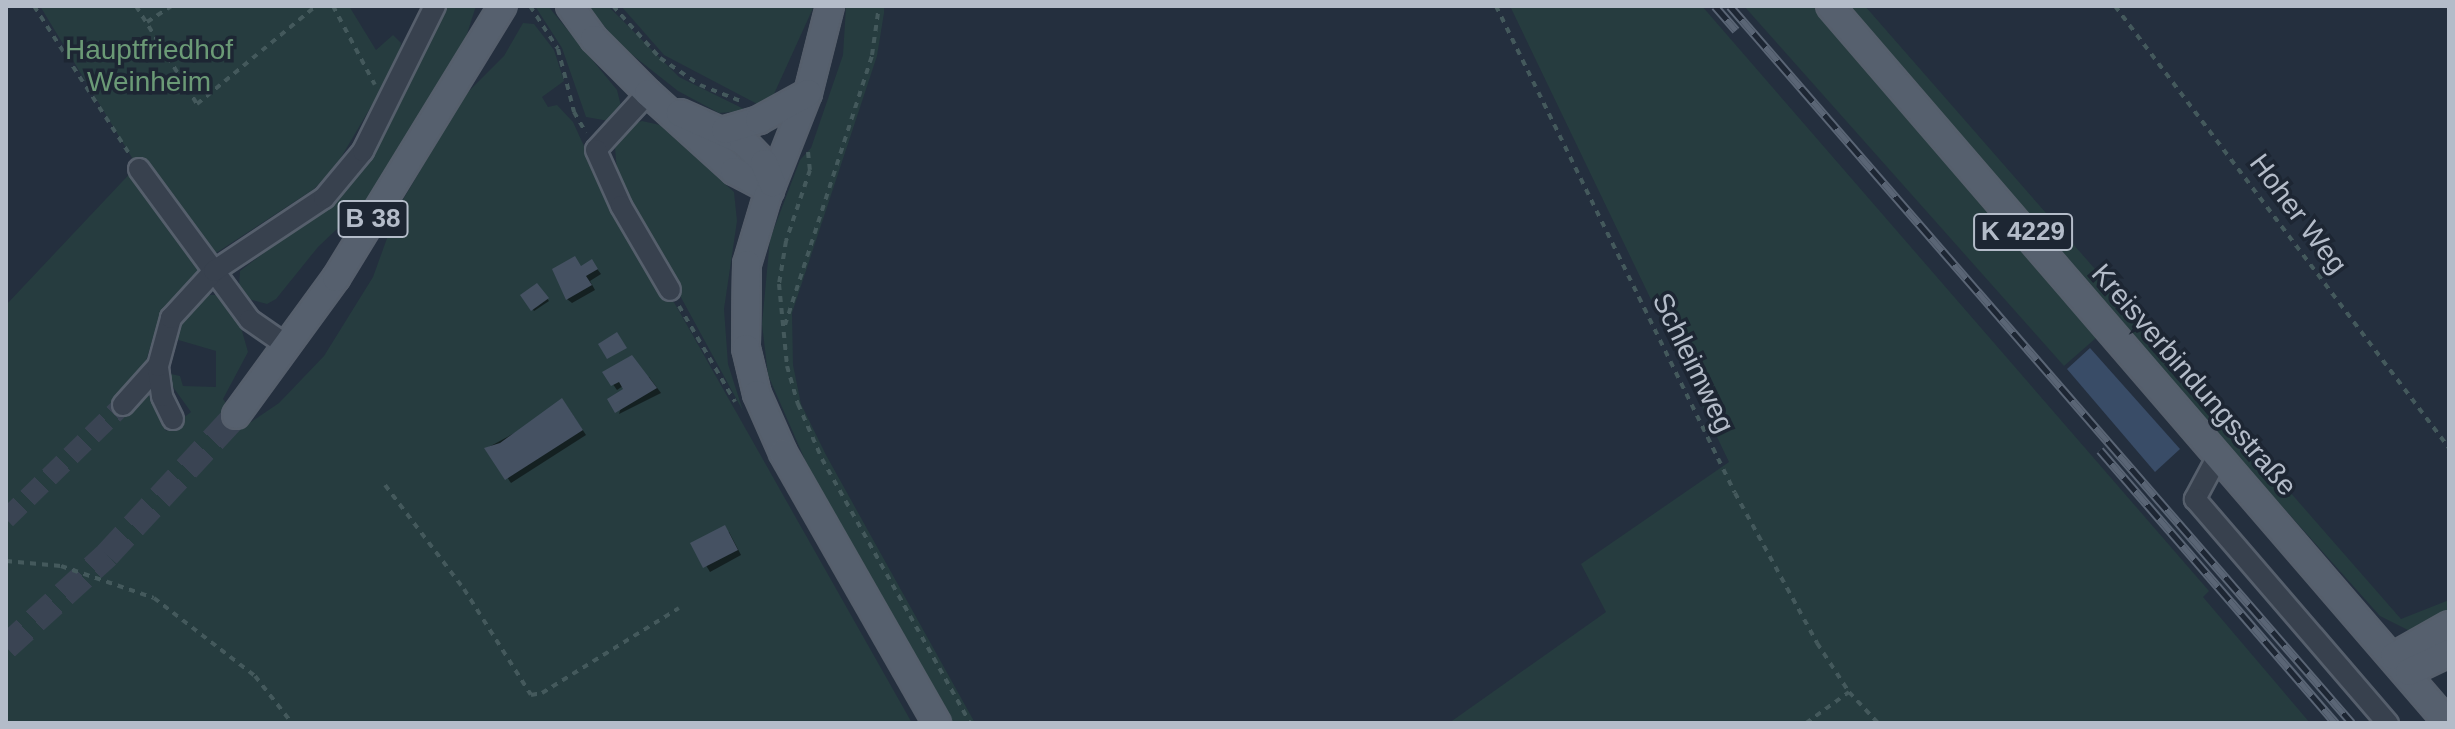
<!DOCTYPE html>
<html>
<head>
<meta charset="utf-8">
<style>
  body { margin:0 }
  #map { position:relative; width:2455px; height:729px; overflow:hidden; background:#242f3e; font-family:Arial,sans-serif }
  div>[style] { position:absolute }
  [style*='--x'] { left:calc(var(--x)*1px); top:calc(var(--y)*1px); width:calc(var(--w)*1px); rotate:calc(var(--a)*1deg) }
  .green>* { inset:0; background:#263c3f }
  .water>* { inset:0; background:#394c67 }
  .shadow>* { inset:0; background:#0007 }
  .building>* { inset:0; background:#455162 }
  .minor-tunnel>* { height:20px; margin-top:-10px; transform-origin:0; background:repeating-linear-gradient(90deg,#3a4453 0 20px,transparent 0 30px) }
  .major-tunnel>* { height:26px; margin-top:-13px; transform-origin:0; background:repeating-linear-gradient(90deg,#3a4453 0 26px,transparent 0 39px) }
  .path>* { height:4px; margin-top:-2px; transform-origin:0; background:repeating-linear-gradient(90deg,#44595c 0 6px,transparent 0 12px) }
  .roads { filter:drop-shadow(2px 0 #565f6c) drop-shadow(-2px 0 #565f6c) drop-shadow(0 2px #565f6c) drop-shadow(0 -2px #565f6c) }
  .minor>* { height:20px; margin:-10px; padding:0 10px; transform-origin:10px; border-radius:10px; background:#38414e }
  .major>* { height:26px; margin:-13px; padding:0 13px; transform-origin:13px; border-radius:13px; background:#56606e }
  .rail>* { height:9px; margin-top:-4.5px; transform-origin:0; background:repeating-linear-gradient(90deg,#1d2633 0 18px,#5a6575 0 36px); box-sizing:border-box; border-block:2px solid #5a6575 }
  span { translate:-50% -50%; white-space:nowrap; text-align:center; line-height:1.15; -webkit-text-stroke:7px #1d2633; paint-order:stroke }
  .shield-label span { padding:2px 6px; background:#1d2633; border:2px solid; border-radius:6px; -webkit-text-stroke-width:0 }
  .shield-label { font-size:26px; color:#b4bcc9; font-weight:700 }
  .park-label { font-size:28px; color:#6b9a76 }
  .street-label { font-size:28px; color:#b4bcc9 }
  .frame { position:absolute; inset:0; border:8px solid #b4bcc9; pointer-events:none }
</style>
</head>
<body>
<div id="map">
  <div class="green">
    <div style="clip-path:polygon(40px 6px,349px 6px,376px 50px,393px 35px,401px 43px,399px 59px,336px 166px,314px 189px,216px 253px,142px 172px,202px 266px,161px 312px,146px 361px,117px 400px,129px 414px,148px 394px,166px 431px,191px 412px,173px 387px,169px 389px,171px 374px,180px 376px,183px 386px,216px 387px,216px 351px,175px 339px,178px 319px,206px 295px,216px 295px,229px 307px,242px 331px,248px 352px,223px 399px,238px 419px,251px 422px,279px 403px,324px 356px,373px 277px,398px 208px,465px 95px,504px 56px,523px 23px,534px 24px,554px 50px,564px 81px,542px 97px,548px 107px,557px 105px,573px 122px,610px 203px,675px 304px,912px 723px,6px 723px,6px 305px,137px 166px)"></div>
    <div style="clip-path:polygon(445px 6px,476px 6px,466px 37px,372px 196px,318px 247px,276px 299px,267px 304px,248px 299px,239px 287px,240px 271px,327px 205px,399px 99px)"></div>
    <div style="clip-path:polygon(535px 6px,548px 6px,617px 90px,621px 106px,609px 121px,586px 117px,562px 48px)"></div>
    <div style="clip-path:polygon(587px 6px,608px 6px,679px 77px,748px 111px,719px 113px,678px 91px,621px 46px)"></div>
    <div style="clip-path:polygon(621px 6px,814px 6px,774px 94px,761px 106px,664px 55px)"></div>
    <div style="clip-path:polygon(846px 6px,884px 6px,884px 13px,877px 56px,792px 313px,793px 365px,801px 404px,826px 455px,975px 723px,950px 723px,829px 515px,768px 375px,762px 324px,770px 239px,800px 160px,811px 148px,843px 55px)"></div>
    <div style="clip-path:polygon(1510px 6px,1702px 6px,2209px 591px,2203px 597px,2310px 723px,1449px 723px,1606px 612px,1581px 564px,1729px 462px)"></div>
    <div style="clip-path:polygon(1744px 6px,1816px 6px,2096px 338px,2064px 366px)"></div>
    <div style="clip-path:polygon(1847px 6px,1865px 6px,2401px 619px,2449px 600px,2449px 614px,2410px 631px,2380px 616px,2139px 346px)"></div>
    <div style="clip-path:polygon(642px 121px,660px 125px,734px 192px,737px 221px,724px 309px,728px 364px,743px 411px,618px 182px,615px 148px,629px 126px)"></div>
  </div>
  <div class="water">
    <div style="clip-path:polygon(2090px 348px,2180px 449px,2155px 472px,2067px 369px)"></div>
  </div>
  <div class="shadow">
    <div style="clip-path:polygon(592px 262px,601px 274px,590px 281px,595px 290px,572px 303px,567px 299px,582px 268px)"></div>
    <div style="clip-path:polygon(537px 285px,549px 301px,534px 311px,522px 295px)"></div>
    <div style="clip-path:polygon(605px 373px,649px 377px,661px 393px,619px 414px,626px 390px,623px 386px,617px 390px)"></div>
    <div style="clip-path:polygon(566px 405px,586px 435px,511px 483px,487px 448px)"></div>
    <div style="clip-path:polygon(729px 532px,741px 555px,710px 572px,693px 544px)"></div>
  </div>
  <div class="building">
    <div style="clip-path:polygon(575px 256px,581px 266px,592px 259px,598px 269px,586px 276px,592px 285px,566px 300px,552px 269px)"></div>
    <div style="clip-path:polygon(537px 283px,549px 298px,531px 311px,520px 295px)"></div>
    <div style="clip-path:polygon(617px 332px,627px 348px,607px 359px,598px 344px)"></div>
    <div style="clip-path:polygon(632px 355px,657px 388px,615px 413px,607px 399px,623px 389px,619px 382px,611px 386px,602px 372px)"></div>
    <div style="clip-path:polygon(562px 398px,583px 430px,505px 480px,484px 448px,500px 443px)"></div>
    <div style="clip-path:polygon(725px 525px,738px 550px,703px 568px,690px 543px)"></div>
  </div>
  <div class="minor-tunnel">
    <div style="--x:6;--y:519;--w:163;--a:-44.3"></div>
  </div>
  <div class="major-tunnel">
    <div style="--x:6;--y:647;--w:137;--a:-42.3"></div>
    <div style="--x:107;--y:555;--w:190;--a:-47.3"></div>
  </div>
  <div class="path">
    <div style="--x:34;--y:6;--w:177;--a:57.2"></div>
    <div style="--x:136;--y:6;--w:115;--a:58.1"></div>
    <div style="--x:197;--y:104;--w:154;--a:-39.5"></div>
    <div style="--x:333;--y:6;--w:89;--a:62"></div>
    <div style="--x:530;--y:6;--w:51;--a:56.9"></div>
    <div style="--x:558;--y:49;--w:65;--a:75.7"></div>
    <div style="--x:574;--y:112;--w:24;--a:60"></div>
    <div style="--x:613;--y:6;--w:70;--a:47.9"></div>
    <div style="--x:660;--y:58;--w:48;--a:34"></div>
    <div style="--x:700;--y:85;--w:46;--a:21.6"></div>
    <div style="--x:1496;--y:6;--w:542;--a:63.86"></div>
    <div style="--x:1735;--y:493;--w:171;--a:61.3"></div>
    <div style="--x:1817;--y:643;--w:59;--a:56.9"></div>
    <div style="--x:1849;--y:692;--w:42;--a:46.9"></div>
    <div style="--x:2115;--y:6;--w:554;--a:52.92"></div>
    <div style="--x:147;--y:22;--w:30;--a:-33"></div>
    <div style="--x:808;--y:152;--w:18;--a:84"></div>
    <div style="--x:810;--y:170;--w:75;--a:108.7"></div>
    <div style="--x:786;--y:241;--w:44;--a:99.2"></div>
    <div style="--x:779;--y:284;--w:82;--a:84.4"></div>
    <div style="--x:787;--y:366;--w:40;--a:74"></div>
    <div style="--x:798;--y:404;--w:60;--a:66.4"></div>
    <div style="--x:822;--y:459;--w:303;--a:60.7"></div>
    <div style="--x:679;--y:306;--w:111;--a:59.7"></div>
    <div style="--x:785;--y:325;--w:284;--a:-72.1"></div>
    <div style="--x:872;--y:55;--w:49;--a:-81.9"></div>
    <div style="--x:385;--y:485;--w:131;--a:52.8"></div>
    <div style="--x:464;--y:589;--w:125;--a:57.7"></div>
    <div style="--x:531;--y:695;--w:11;--a:-10"></div>
    <div style="--x:542;--y:693;--w:161;--a:-31.8"></div>
    <div style="--x:6;--y:561;--w:55;--a:5.2"></div>
    <div style="--x:61;--y:566;--w:98;--a:19"></div>
    <div style="--x:154;--y:598;--w:128;--a:37.7"></div>
    <div style="--x:255;--y:676;--w:60;--a:51.8"></div>
    <div style="--x:1806;--y:723;--w:53;--a:-35.8"></div>
  </div>
  <div class="roads">
    <div class="minor">
      <div style="--x:648;--y:93;--w:77;--a:132.4"></div>
      <div style="--x:596;--y:150;--w:61;--a:65.9"></div>
      <div style="--x:621;--y:206;--w:97;--a:59.7"></div>
      <div style="--x:139;--y:169;--w:187;--a:53.7"></div>
      <div style="--x:250;--y:320;--w:47;--a:34.7"></div>
      <div style="--x:123;--y:405;--w:52;--a:-48.1"></div>
      <div style="--x:173;--y:419;--w:25;--a:-116"></div>
      <div style="--x:162;--y:396;--w:30;--a:-98"></div>
      <div style="--x:158;--y:366;--w:50;--a:-74.8"></div>
      <div style="--x:171;--y:318;--w:64;--a:-47.5"></div>
      <div style="--x:214;--y:271;--w:132;--a:-33.6"></div>
      <div style="--x:324;--y:198;--w:61;--a:-50.3"></div>
      <div style="--x:363;--y:151;--w:162;--a:-63.6"></div>
      <div style="--x:2217;--y:458;--w:47;--a:118.2"></div>
      <div style="--x:2195;--y:499;--w:296;--a:49.3"></div>
    </div>
    <div class="major">
      <div style="--x:570;--y:6;--w:41;--a:54"></div>
      <div style="--x:594;--y:39;--w:76;--a:45"></div>
      <div style="--x:648;--y:93;--w:116;--a:42.2"></div>
      <div style="--x:734;--y:171;--w:41;--a:27.8"></div>
      <div style="--x:830;--y:6;--w:90;--a:104.2"></div>
      <div style="--x:808;--y:93;--w:112;--a:111.5"></div>
      <div style="--x:767;--y:197;--w:70;--a:106.6"></div>
      <div style="--x:747;--y:264;--w:84;--a:90.7"></div>
      <div style="--x:746;--y:348;--w:47;--a:76.6"></div>
      <div style="--x:757;--y:394;--w:64;--a:66.2"></div>
      <div style="--x:783;--y:453;--w:311;--a:60.3"></div>
      <div style="--x:1830;--y:6;--w:947;--a:49.24"></div>
      <div style="--x:680;--y:113;--w:69;--a:24"></div>
      <div style="--x:743;--y:141;--w:30;--a:46"></div>
      <div style="--x:764;--y:163;--w:22;--a:68"></div>
      <div style="--x:725;--y:130;--w:35;--a:-16"></div>
      <div style="--x:759;--y:120;--w:56;--a:-28.9"></div>
      <div style="--x:236;--y:415;--w:170;--a:-53.9"></div>
      <div style="--x:336;--y:278;--w:319;--a:-58.5"></div>
      <div style="--x:2394;--y:656;--w:63;--a:-29.4"></div>
      <div style="--x:2409;--y:672;--w:44;--a:-25.4"></div>
    </div>
  </div>
  <div class="rail">
    <div style="--x:1715;--y:6;--w:32;--a:49"></div>
    <div style="--x:1730;--y:6;--w:949;--a:49.06"></div>
    <div style="--x:2100;--y:450;--w:361;--a:49.2"></div>
  </div>
  <div class="shield-label">
    <span style="left:373px;top:219px">B 38</span>
    <span style="left:2023px;top:232px">K 4229</span>
  </div>
  <div class="park-label">
    <span style="left:149px;top:66px">Hauptfriedhof<br>Weinheim</span>
  </div>
  <div class="street-label">
    <span style="left:2298px;top:214px;rotate:53deg">Hoher Weg</span>
    <span style="left:1693px;top:363px;rotate:64deg">Schleimweg</span>
    <span style="left:2194px;top:380px;rotate:49deg">Kreisverbindungsstraße</span>
  </div>
  <div class="frame"></div>
</div>
</body>
</html>
